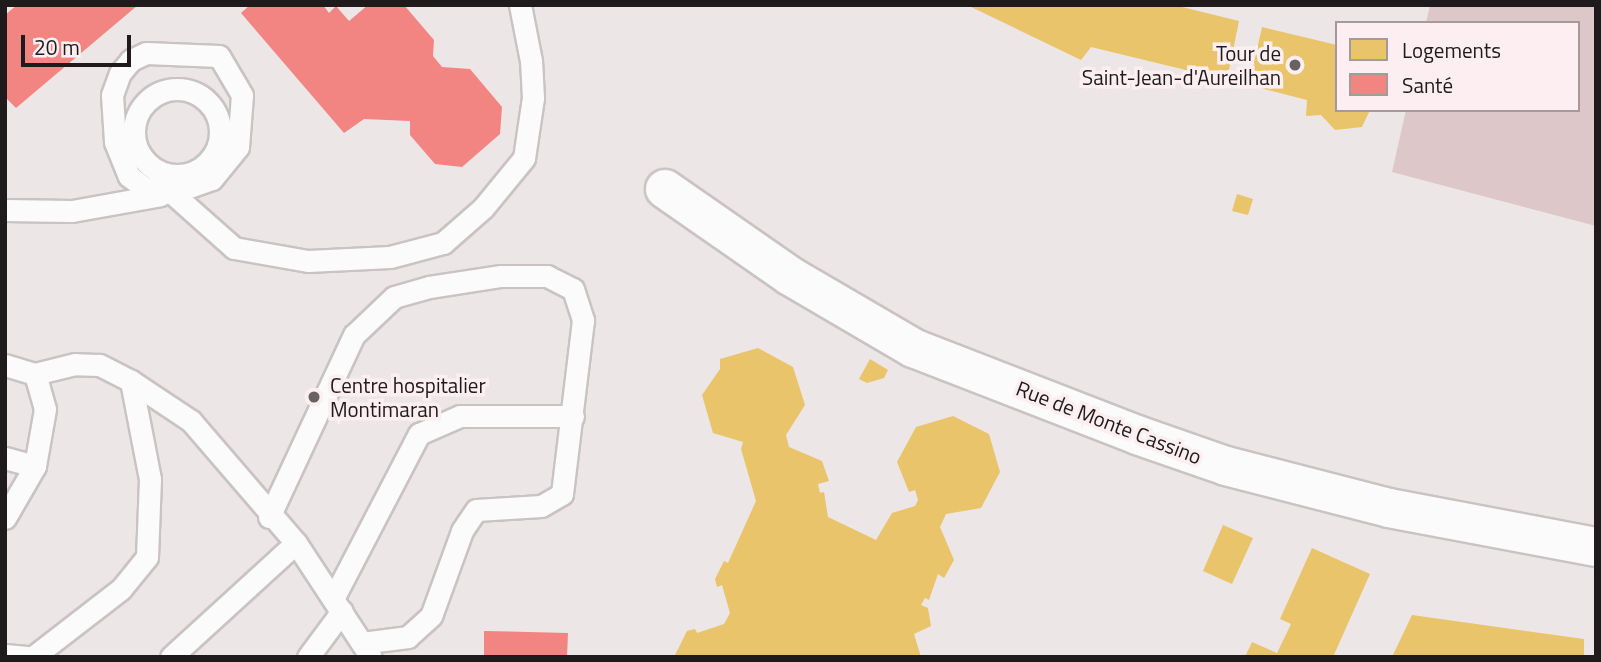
<!DOCTYPE html>
<html>
<head>
<meta charset="utf-8">
<style>
  body { margin:0 }
  #map { position:relative; width:1601px; height:662px; overflow:hidden; background:#ece6e6; font-family:"Titillium Web",sans-serif }
  div>[style] { position:absolute }
  [style*='--x'] { left:calc(var(--x)*1px); top:calc(var(--y)*1px); width:calc(var(--w)*1px); rotate:calc(var(--a)*1deg) }
  .green>* { inset:0; background:#ddc7c9 }
  .homes>* { inset:0; background:#e9c46a }
  .health>* { inset:0; background:#f28482 }
  .roads { filter:drop-shadow(2px 0 #c9c3c4) drop-shadow(-2px 0 #c9c3c4) drop-shadow(0 2px #c9c3c4) drop-shadow(0 -2px #c9c3c4) }
  .service>* { height:21px; margin:-10.5px; padding:0 10.5px; transform-origin:10.5px; border-radius:10.5px; background:#fcfbfb }
  .service>.ring { margin:-10.5px; padding:0; box-sizing:content-box; background:none; border:21px solid #fcfbfb; border-radius:50% }
  .minor>* { height:38px; margin:-19px; padding:0 19px; transform-origin:19px; border-radius:19px; background:#fcfbfb }
  .dots>* { width:19px; height:19px; translate:-50% -50%; box-sizing:border-box; border:4px solid #fdeff1; border-radius:50% }
  span { translate:-50% -50%; white-space:nowrap; text-align:center; line-height:1.15; -webkit-text-stroke:7px #fdeff1; paint-order:stroke }
  .poi-label { font-size:21px; color:#1f1a1b }
  .right { translate:-100% -50%; text-align:right }
  .left { translate:0 -50%; text-align:left }
  .street-label { font-size:21px; color:#1f1a1b }
  .frame { position:absolute; inset:0; border:7px solid #1f1a1b; pointer-events:none }
  .legend { position:absolute; left:1335px; top:21px; width:245px; height:91px; box-sizing:border-box; background:#fdeff1; border:2px solid #a49a9b; margin:0; padding:9px 12px; list-style:none; font-size:21px; color:#1f1a1b }
  .legend li { display:flex; align-items:center; gap:14px; height:35px }
  .legend b { width:35px; border:2px solid #a49a9b }
  .scale { position:absolute; left:21px; top:35px; width:110px; height:32px; box-sizing:border-box; border:4px solid #1f1a1b; border-top:0; padding-left:9px; font-size:21px; line-height:24px; white-space:nowrap; color:#1f1a1b; -webkit-text-stroke:5px #fdeff1; paint-order:stroke }
</style>
</head>
<body>
<div id="map">
  <div class="green">
    <div style="clip-path:polygon(1430px 5px,1596px 5px,1596px 226px,1392px 172px,1406px 110px,1578px 110px,1578px 23px,1426px 23px)"></div>
  </div>
  <div class="homes">
    <div style="clip-path:polygon(967px 5px,1174px 5px,1239px 21px,1227px 80px,1091px 47px,1081px 60px)"></div>
    <div style="clip-path:polygon(1262px 27px,1337px 45px,1337px 110px,1370px 110px,1362px 127px,1335px 130px,1321px 115px,1306px 116px,1307px 100px,1249px 85px)"></div>
    <div style="clip-path:polygon(1237px 194px,1253px 199px,1248px 215px,1232px 211px)"></div>
    <div style="clip-path:polygon(758px 348px,793px 367px,805px 405px,786px 435px,789px 447px,822px 461px,829px 481px,818px 484px,820px 493px,824px 492px,828px 517px,876px 540px,892px 513px,915px 506px,918px 500px,915px 490px,909px 492px,897px 462px,916px 427px,953px 416px,989px 434px,1000px 472px,981px 508px,946px 514px,940px 527px,954px 560px,944px 578px,938px 574px,929px 600px,925px 598px,921px 605px,928px 608px,931px 626px,914px 634px,921px 657px,674px 657px,687px 631px,695px 629px,697px 633px,724px 624px,730px 613px,722px 585px,717px 587px,715px 579px,724px 561px,728px 563px,756px 501px,741px 449px,743px 442px,713px 433px,702px 395px,720px 369px,720px 359px)"></div>
    <div style="clip-path:polygon(870px 359px,888px 370px,884px 378px,867px 383px,859px 379px)"></div>
    <div style="clip-path:polygon(1223px 525px,1253px 538px,1232px 584px,1203px 571px)"></div>
    <div style="clip-path:polygon(1312px 548px,1370px 574px,1333px 657px,1245px 657px,1252px 642px,1277px 653px,1291px 624px,1280px 619px)"></div>
    <div style="clip-path:polygon(1412px 615px,1584px 639px,1584px 657px,1392px 657px)"></div>
  </div>
  <div class="health">
    <div style="clip-path:polygon(17px 5px,138px 5px,16px 108px,5px 97px,5px 15px)"></div>
    <div style="clip-path:polygon(250px 5px,323px 5px,329px 13px,336px 6px,349px 21px,368px 5px,404px 5px,434px 40px,433px 56px,442px 67px,470px 69px,502px 107px,500px 134px,462px 167px,435px 164px,410px 135px,410px 121px,364px 119px,344px 133px,241px 13px)"></div>
    <div style="clip-path:polygon(484px 631px,568px 633px,567px 657px,484px 657px)"></div>
  </div>
  <div class="roads">
    <div class="service">
      <div class="ring" style="left:134px;top:89px;width:65px;height:65px"></div>
      <div style="--x:172;--y:193;--w:42;--a:-19.3"></div>
      <div style="--x:212;--y:179;--w:41;--a:-50.9"></div>
      <div style="--x:238;--y:147;--w:52;--a:-85.6"></div>
      <div style="--x:242;--y:95;--w:45;--a:-120.5"></div>
      <div style="--x:219;--y:56;--w:73;--a:-177.6"></div>
      <div style="--x:146;--y:53;--w:17;--a:155"></div>
      <div style="--x:131;--y:60;--w:17;--a:130"></div>
      <div style="--x:120;--y:73;--w:23;--a:110"></div>
      <div style="--x:112;--y:95;--w:47;--a:86.3"></div>
      <div style="--x:115;--y:142;--w:37;--a:68"></div>
      <div style="--x:129;--y:176;--w:18;--a:38"></div>
      <div style="--x:143;--y:187;--w:30;--a:12"></div>
      <div style="--x:172;--y:193;--w:83;--a:41.6"></div>
      <div style="--x:234;--y:248;--w:75;--a:10"></div>
      <div style="--x:308;--y:261;--w:82;--a:-2.8"></div>
      <div style="--x:390;--y:257;--w:55;--a:-14.8"></div>
      <div style="--x:443;--y:243;--w:53;--a:-41.2"></div>
      <div style="--x:483;--y:208;--w:65;--a:-50.6"></div>
      <div style="--x:524;--y:158;--w:61;--a:-81.5"></div>
      <div style="--x:533;--y:98;--w:37;--a:-93"></div>
      <div style="--x:531;--y:61;--w:57;--a:-101.1"></div>
      <div style="--x:5;--y:210;--w:67;--a:0.9"></div>
      <div style="--x:72;--y:211;--w:90;--a:-10.2"></div>
      <div style="--x:5;--y:365;--w:31;--a:17"></div>
      <div style="--x:35;--y:374;--w:36;--a:74"></div>
      <div style="--x:45;--y:409;--w:58;--a:100"></div>
      <div style="--x:35;--y:466;--w:60;--a:120"></div>
      <div style="--x:131;--y:381;--w:72;--a:33.7"></div>
      <div style="--x:191;--y:421;--w:161;--a:49.3"></div>
      <div style="--x:296;--y:543;--w:136;--a:56.7"></div>
      <div style="--x:5;--y:458;--w:31;--a:15"></div>
      <div style="--x:269;--y:517;--w:201;--a:-65"></div>
      <div style="--x:354;--y:335;--w:55;--a:-43.5"></div>
      <div style="--x:394;--y:297;--w:36;--a:-16"></div>
      <div style="--x:429;--y:287;--w:73;--a:-8.7"></div>
      <div style="--x:501;--y:276;--w:46;--a:0"></div>
      <div style="--x:547;--y:276;--w:29;--a:27"></div>
      <div style="--x:573;--y:289;--w:33;--a:72"></div>
      <div style="--x:583;--y:320;--w:175;--a:96.9"></div>
      <div style="--x:562;--y:494;--w:24;--a:150"></div>
      <div style="--x:541;--y:506;--w:65;--a:176.5"></div>
      <div style="--x:476;--y:510;--w:25;--a:124"></div>
      <div style="--x:462;--y:531;--w:90;--a:110"></div>
      <div style="--x:431;--y:616;--w:31;--a:138"></div>
      <div style="--x:408;--y:637;--w:46;--a:172.6"></div>
      <div style="--x:334;--y:597;--w:184;--a:-62.5"></div>
      <div style="--x:419;--y:434;--w:45;--a:-23.7"></div>
      <div style="--x:460;--y:416;--w:113;--a:0"></div>
      <div style="--x:5;--y:655;--w:24;--a:5"></div>
      <div style="--x:33;--y:657;--w:111;--a:-37.7"></div>
      <div style="--x:121;--y:589;--w:41;--a:-50.9"></div>
      <div style="--x:147;--y:557;--w:78;--a:-87.8"></div>
      <div style="--x:150;--y:479;--w:100;--a:-101"></div>
      <div style="--x:131;--y:381;--w:36;--a:-153"></div>
      <div style="--x:99;--y:365;--w:24;--a:-178"></div>
      <div style="--x:75;--y:364;--w:41;--a:166"></div>
      <div style="--x:171;--y:657;--w:169;--a:-42.4"></div>
      <div style="--x:308;--y:657;--w:57;--a:-53.5"></div>
    </div>
    <div class="minor">
      <div style="--x:665;--y:189;--w:152;--a:34.8"></div>
      <div style="--x:790;--y:276;--w:143;--a:30.3"></div>
      <div style="--x:913;--y:348;--w:240;--a:21.2"></div>
      <div style="--x:1137;--y:435;--w:94;--a:19.2"></div>
      <div style="--x:1226;--y:466;--w:168;--a:14.4"></div>
      <div style="--x:1389;--y:508;--w:211;--a:10.7"></div>
    </div>
  </div>
  <div class="dots">
    <div style="left:1295px;top:65px;background:#676162"></div>
    <div style="left:314px;top:397px;background:#676162"></div>
  </div>
  <div class="poi-label">
    <span class="right" style="left:1281px;top:65px">Tour de<br>Saint-Jean-d'Aureilhan</span>
    <span class="left" style="left:330px;top:397px">Centre hospitalier<br>Montimaran</span>
  </div>
  <div class="street-label">
    <span style="left:1109px;top:422px;rotate:21deg">Rue de Monte Cassino</span>
  </div>
  <div class="frame"></div>
  <ul class="legend">
  <li><b style="height:19px;background:#e9c46a"></b>Logements</li>
  <li><b style="height:19px;background:#f28482"></b>Santé</li>
  </ul>
  <div class="scale">20 m</div>
</div>
</body>
</html>
